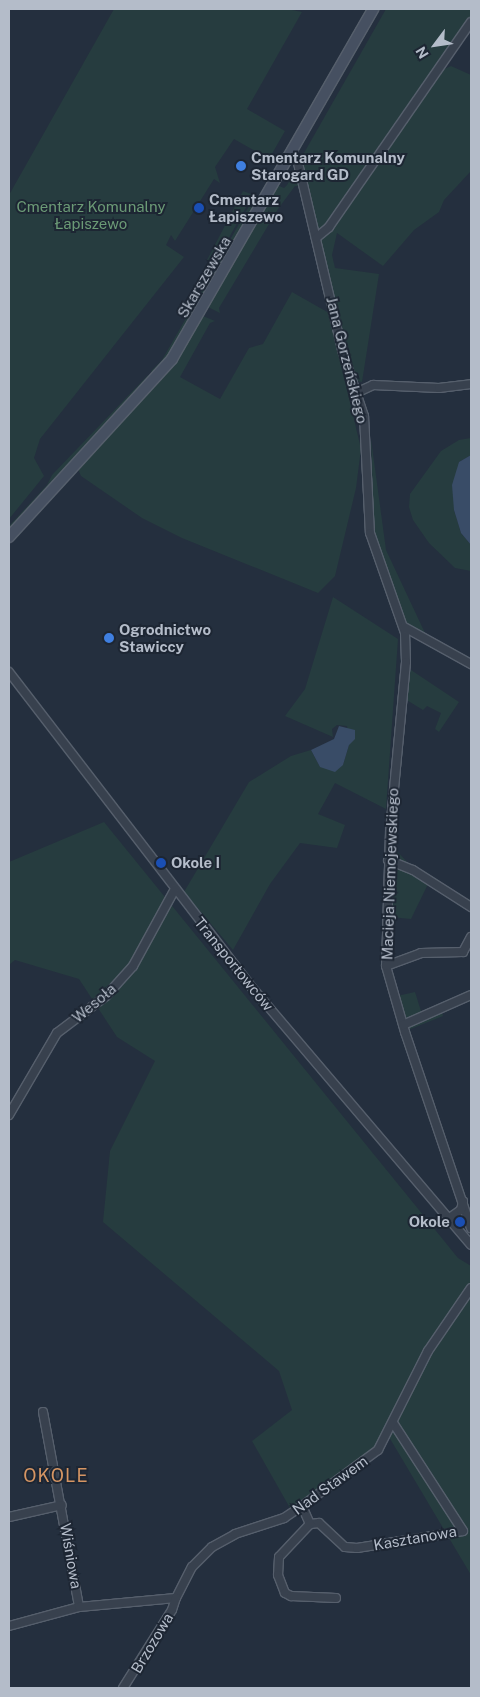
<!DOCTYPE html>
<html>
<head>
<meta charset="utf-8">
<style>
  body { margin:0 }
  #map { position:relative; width:480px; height:1697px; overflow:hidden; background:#242f3e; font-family:"Public Sans",sans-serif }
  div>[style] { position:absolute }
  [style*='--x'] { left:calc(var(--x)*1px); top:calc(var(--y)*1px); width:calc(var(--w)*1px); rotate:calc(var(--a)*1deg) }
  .green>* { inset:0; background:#263c3f }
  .water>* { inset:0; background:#394c67 }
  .roads { filter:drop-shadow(1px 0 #565f6c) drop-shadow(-1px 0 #565f6c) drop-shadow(0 1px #565f6c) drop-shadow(0 -1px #565f6c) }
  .street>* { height:8px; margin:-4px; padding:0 4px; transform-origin:4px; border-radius:4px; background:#38414e }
  .secondary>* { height:10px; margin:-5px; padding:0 5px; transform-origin:5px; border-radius:5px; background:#465061 }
  .dots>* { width:14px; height:14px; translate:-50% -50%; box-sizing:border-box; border:2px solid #1d2633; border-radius:50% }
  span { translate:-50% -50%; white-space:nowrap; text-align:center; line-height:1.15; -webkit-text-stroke:4px #1d2633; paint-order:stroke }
  .poi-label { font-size:15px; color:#b4bcc9; font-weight:700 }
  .left { translate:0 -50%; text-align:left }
  .right { translate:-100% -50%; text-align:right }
  .park-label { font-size:15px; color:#6b9a76 }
  .street-label { font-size:15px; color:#b4bcc9 }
  .quarter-label { font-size:18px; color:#d59563; letter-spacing:1px }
  .frame { position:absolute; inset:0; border:10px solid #b4bcc9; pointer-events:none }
  .north { position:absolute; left:410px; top:20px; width:50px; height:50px; -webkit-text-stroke:4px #1d2633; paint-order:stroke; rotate:239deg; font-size:14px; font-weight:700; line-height:20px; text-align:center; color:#b4bcc9 }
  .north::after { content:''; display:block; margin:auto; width:18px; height:22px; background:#b4bcc9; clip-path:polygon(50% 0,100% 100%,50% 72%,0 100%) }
</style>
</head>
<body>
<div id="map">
  <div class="green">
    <div style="clip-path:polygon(114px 9px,287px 9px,302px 12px,247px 109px,285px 131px,269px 159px,234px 139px,215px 167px,220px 183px,214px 179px,175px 241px,171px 235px,166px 245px,184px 257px,40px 439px,34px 458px,44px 476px,9px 519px,9px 195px)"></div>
    <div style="clip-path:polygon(386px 9px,471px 9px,471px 16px,324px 229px,318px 231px,300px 160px)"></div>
    <div style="clip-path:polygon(451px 66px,471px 75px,471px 171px,444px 200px,439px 212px,414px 230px,383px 266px,337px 233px,332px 255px,335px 268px,379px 274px,362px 382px,357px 381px,339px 326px,320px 243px,409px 114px,442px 70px)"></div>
    <div style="clip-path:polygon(296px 170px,300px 186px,295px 186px,278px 209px,219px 308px,220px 313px,208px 307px,277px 185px,284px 188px,287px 185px)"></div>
    <div style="clip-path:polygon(243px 191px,251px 194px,248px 204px,214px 264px,207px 260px)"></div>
    <div style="clip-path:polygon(254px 197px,256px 205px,220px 265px,216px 265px)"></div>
    <div style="clip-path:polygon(213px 271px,216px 275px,177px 347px,154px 374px,151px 371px,162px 360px)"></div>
    <div style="clip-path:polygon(292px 292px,329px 313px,361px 449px,356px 488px,335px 576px,318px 593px,182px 538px,142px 518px,81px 476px,78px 469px,163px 378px,203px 316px,215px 321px,210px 323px,180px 377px,220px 399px,249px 348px,263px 344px)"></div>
    <div style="clip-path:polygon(148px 375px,151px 378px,9px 530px,9px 526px,47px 485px,52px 475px)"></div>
    <div style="clip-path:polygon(471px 438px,471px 455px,459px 462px,454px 510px,461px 533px,471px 545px,471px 571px,455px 568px,429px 543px,413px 520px,409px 507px,410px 494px,441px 451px,459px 440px)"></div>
    <div style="clip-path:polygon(371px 439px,386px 550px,425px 633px,406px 623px,374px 539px)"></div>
    <div style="clip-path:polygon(333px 597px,398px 639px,386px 809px,335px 783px,318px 814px,345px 825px,337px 848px,300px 843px,270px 884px,233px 950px,184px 892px,249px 782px,291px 756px,311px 750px,320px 767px,343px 765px,349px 745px,347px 726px,337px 725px,332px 729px,333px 737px,285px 716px,305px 689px)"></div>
    <div style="clip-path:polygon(408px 668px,459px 702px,439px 732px,435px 729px,441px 713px,427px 706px,423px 710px,405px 699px)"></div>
    <div style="clip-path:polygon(104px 822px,458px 1258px,471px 1266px,471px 1575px,389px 1437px,338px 1477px,290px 1508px,252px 1441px,292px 1410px,279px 1371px,103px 1222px,110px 1151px,155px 1061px,117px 1037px,79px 979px,15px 960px,9px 965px,9px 862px)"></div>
    <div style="clip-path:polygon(395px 828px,394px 848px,409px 864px,393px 856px,393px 829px)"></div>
    <div style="clip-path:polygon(399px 866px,429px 882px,411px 919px,390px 917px,391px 871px,393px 867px)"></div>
    <div style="clip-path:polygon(415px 992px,421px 1011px,467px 994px,404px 1020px,397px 996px)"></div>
    <div style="clip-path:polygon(442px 1012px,443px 1016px,408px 1030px,412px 1025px)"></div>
  </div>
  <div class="water">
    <div style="clip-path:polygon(471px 455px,471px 545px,461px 533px,454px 510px,452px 485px,459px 462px)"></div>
    <div style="clip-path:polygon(339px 726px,355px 730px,355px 739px,349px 745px,343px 765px,335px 772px,320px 767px,311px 750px,334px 739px)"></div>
  </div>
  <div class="roads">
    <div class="street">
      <div style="--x:290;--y:154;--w:9;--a:36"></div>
      <div style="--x:297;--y:159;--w:196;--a:76.7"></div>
      <div style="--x:342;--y:350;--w:70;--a:71.6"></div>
      <div style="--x:364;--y:416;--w:117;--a:87.1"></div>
      <div style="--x:370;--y:533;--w:106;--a:70.7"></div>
      <div style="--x:405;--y:633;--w:29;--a:88"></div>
      <div style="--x:406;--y:662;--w:171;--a:95.4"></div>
      <div style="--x:390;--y:832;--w:134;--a:91.7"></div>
      <div style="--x:386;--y:966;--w:69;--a:73.9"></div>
      <div style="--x:405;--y:1032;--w:207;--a:71.4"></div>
      <div style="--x:316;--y:238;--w:17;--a:-40"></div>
      <div style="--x:329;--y:227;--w:249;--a:-55.3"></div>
      <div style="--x:358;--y:392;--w:17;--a:-25"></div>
      <div style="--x:373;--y:385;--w:66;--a:2.6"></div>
      <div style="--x:439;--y:388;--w:32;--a:-7"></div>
      <div style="--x:404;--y:627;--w:77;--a:28.9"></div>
      <div style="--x:9;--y:672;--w:403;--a:52.4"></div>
      <div style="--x:255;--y:991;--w:333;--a:49.6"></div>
      <div style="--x:388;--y:860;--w:27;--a:22"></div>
      <div style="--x:413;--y:870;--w:69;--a:32.5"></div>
      <div style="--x:386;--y:966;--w:37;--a:-20"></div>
      <div style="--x:421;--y:953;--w:42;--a:-1.4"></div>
      <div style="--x:463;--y:952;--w:17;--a:-62"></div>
      <div style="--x:403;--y:1025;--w:74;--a:-23.8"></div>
      <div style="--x:9;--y:1115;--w:95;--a:-59.7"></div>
      <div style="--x:57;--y:1033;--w:61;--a:-37.1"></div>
      <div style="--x:106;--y:996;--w:40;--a:-48"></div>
      <div style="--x:133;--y:966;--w:88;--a:-61.4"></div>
      <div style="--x:448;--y:1219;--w:16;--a:-35"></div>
      <div style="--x:461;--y:1210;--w:9;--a:-77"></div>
      <div style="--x:43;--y:1412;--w:198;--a:79.5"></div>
      <div style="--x:302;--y:1506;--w:20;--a:66"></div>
      <div style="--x:310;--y:1524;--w:9;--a:-6"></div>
      <div style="--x:319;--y:1523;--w:35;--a:43"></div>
      <div style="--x:345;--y:1547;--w:12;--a:5"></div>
      <div style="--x:357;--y:1548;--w:107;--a:-9.1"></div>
      <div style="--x:463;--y:1531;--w:129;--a:-122.9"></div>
      <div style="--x:9;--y:1517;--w:54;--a:-12.8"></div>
      <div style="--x:310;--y:1524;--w:45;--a:133.2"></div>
      <div style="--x:279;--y:1557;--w:18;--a:93"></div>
      <div style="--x:278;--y:1575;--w:19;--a:69"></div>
      <div style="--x:285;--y:1593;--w:7;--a:27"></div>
      <div style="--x:291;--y:1596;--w:45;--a:2.5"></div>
      <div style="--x:9;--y:1626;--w:73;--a:-15.2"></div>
      <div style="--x:79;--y:1607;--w:97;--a:-5.3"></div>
      <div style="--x:176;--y:1598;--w:35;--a:-63"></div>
      <div style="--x:192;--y:1567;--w:28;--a:-45"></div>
      <div style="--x:212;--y:1547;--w:26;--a:-29"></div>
      <div style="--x:235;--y:1534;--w:52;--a:-18.1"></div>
      <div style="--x:284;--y:1518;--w:22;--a:-34"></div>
      <div style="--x:302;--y:1506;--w:94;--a:-36.4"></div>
      <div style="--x:378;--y:1450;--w:111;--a:-63.2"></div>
      <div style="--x:428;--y:1351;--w:76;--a:-55.7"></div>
      <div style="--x:123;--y:1688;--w:92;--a:-57.9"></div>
      <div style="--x:172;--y:1610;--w:13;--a:-72"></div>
    </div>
    <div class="secondary">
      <div style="--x:9;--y:537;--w:241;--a:-47.5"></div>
      <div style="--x:172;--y:359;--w:404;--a:-60.1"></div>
    </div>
  </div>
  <div class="dots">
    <div style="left:241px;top:166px;background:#3f7fe0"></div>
    <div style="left:199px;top:208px;background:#1a4fb4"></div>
    <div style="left:109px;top:638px;background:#3f7fe0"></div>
    <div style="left:161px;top:863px;background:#1a4fb4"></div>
    <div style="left:460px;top:1222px;background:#1a4fb4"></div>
  </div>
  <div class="poi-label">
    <span class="left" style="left:251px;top:166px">Cmentarz Komunalny<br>Starogard GD</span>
    <span class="left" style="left:209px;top:208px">Cmentarz<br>Łapiszewo</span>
    <span class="left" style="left:119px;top:638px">Ogrodnictwo<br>Stawiccy</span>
    <span class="left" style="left:171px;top:863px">Okole I</span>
    <span class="right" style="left:450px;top:1222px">Okole</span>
  </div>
  <div class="park-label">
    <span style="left:91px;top:215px">Cmentarz Komunalny<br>Łapiszewo</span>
  </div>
  <div class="street-label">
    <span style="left:204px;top:277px;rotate:-60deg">Skarszewska</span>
    <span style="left:347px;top:360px;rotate:76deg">Jana Gorzeńskiego</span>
    <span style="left:390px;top:874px;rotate:-88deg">Macieja Niemojewskiego</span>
    <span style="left:234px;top:964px;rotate:51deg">Transportowców</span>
    <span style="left:94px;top:1003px;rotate:-40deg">Wesoła</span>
    <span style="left:330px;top:1485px;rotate:-36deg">Nad Stawem</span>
    <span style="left:415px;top:1538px;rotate:-10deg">Kasztanowa</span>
    <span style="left:71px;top:1556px;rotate:80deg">Wiśniowa</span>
    <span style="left:152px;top:1643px;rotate:-59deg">Brzozowa</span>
  </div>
  <div class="quarter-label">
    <span style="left:56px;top:1476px">OKOLE</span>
  </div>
  <div class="frame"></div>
  <div class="north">N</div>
</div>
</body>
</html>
